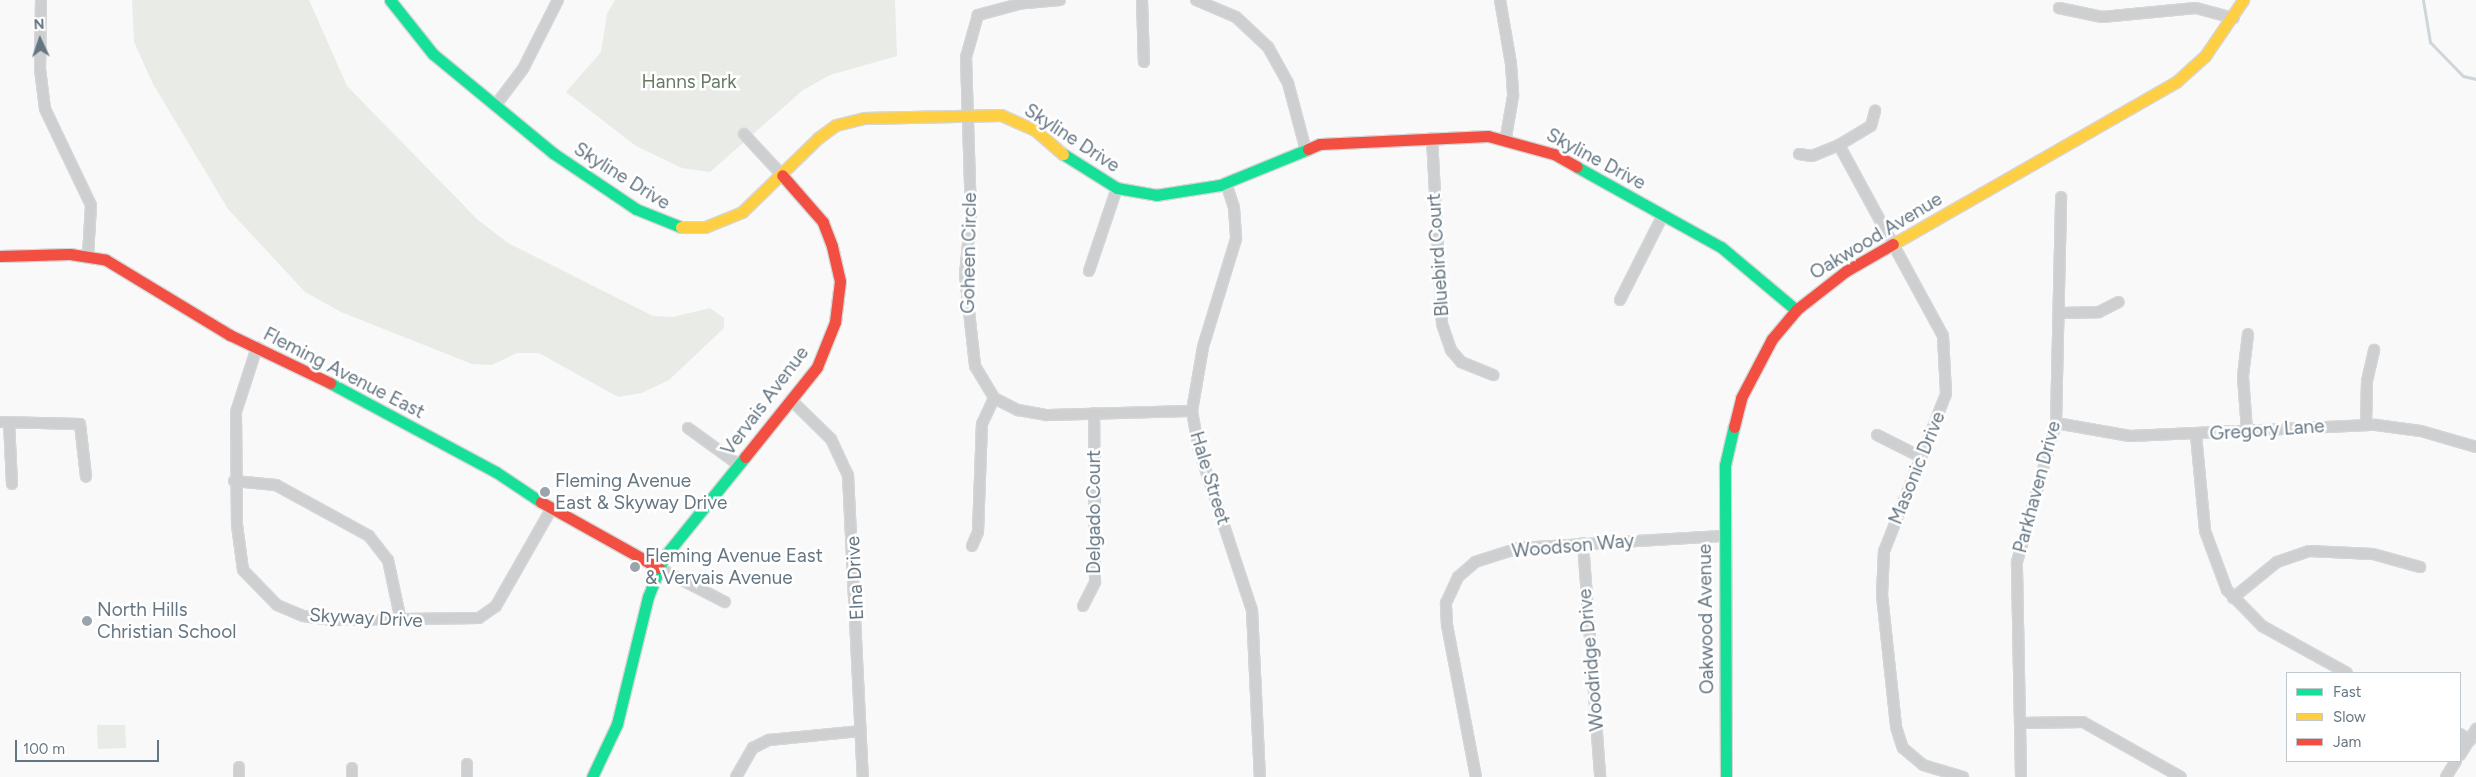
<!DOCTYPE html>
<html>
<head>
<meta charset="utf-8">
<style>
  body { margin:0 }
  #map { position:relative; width:2476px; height:777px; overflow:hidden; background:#f9f9f9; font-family:Figtree,sans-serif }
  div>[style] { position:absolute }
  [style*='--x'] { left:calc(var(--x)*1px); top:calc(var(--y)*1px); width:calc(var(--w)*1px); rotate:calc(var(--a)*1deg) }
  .green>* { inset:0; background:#e8ebe6 }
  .stream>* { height:3px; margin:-1.5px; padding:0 1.5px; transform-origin:1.5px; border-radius:1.5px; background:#ced6d9 }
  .roads { filter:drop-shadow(1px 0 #d5d6d7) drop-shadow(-1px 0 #d5d6d7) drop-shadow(0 1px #d5d6d7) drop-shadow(0 -1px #d5d6d7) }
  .street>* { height:10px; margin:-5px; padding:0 5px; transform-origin:5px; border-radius:5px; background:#cecfd0 }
  .fast>* { height:11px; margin:-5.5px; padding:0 5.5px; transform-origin:5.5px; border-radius:5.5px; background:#16e098 }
  .slow>* { height:11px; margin:-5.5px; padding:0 5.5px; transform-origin:5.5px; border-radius:5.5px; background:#ffcf43 }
  .jam>* { height:11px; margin:-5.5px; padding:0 5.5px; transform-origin:5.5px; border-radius:5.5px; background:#f24e42 }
  .dots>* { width:14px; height:14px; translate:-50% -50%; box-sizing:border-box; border:2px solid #fff; border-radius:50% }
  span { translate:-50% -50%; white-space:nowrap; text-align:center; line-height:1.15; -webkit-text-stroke:5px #fff; paint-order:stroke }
  .park-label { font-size:19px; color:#687a64 }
  .street-label { font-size:19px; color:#657683 }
  .poi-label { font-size:19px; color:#657683 }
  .left { translate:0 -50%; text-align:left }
  .legend { position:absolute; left:2286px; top:672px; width:175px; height:90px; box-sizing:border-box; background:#fff; border:1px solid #c1c8cd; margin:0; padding:6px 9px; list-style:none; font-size:15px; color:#657683 }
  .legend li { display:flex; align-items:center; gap:10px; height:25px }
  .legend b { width:25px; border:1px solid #c1c8cd }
  .north { position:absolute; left:15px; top:15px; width:50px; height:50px; -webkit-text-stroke:4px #fff; paint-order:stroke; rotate:357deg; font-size:14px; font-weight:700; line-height:20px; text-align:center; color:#657683 }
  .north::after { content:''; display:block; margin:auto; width:18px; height:22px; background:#657683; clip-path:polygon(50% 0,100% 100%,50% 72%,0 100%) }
  .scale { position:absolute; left:15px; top:740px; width:144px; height:22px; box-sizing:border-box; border:2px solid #657683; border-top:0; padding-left:6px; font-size:15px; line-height:18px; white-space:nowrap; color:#657683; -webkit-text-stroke:4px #fff; paint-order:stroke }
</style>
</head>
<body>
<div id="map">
  <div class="green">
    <div style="clip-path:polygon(132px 0,309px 0,347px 86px,478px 220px,508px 243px,653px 316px,673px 317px,710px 308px,724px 318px,724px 328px,669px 380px,642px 393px,618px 397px,539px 353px,517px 353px,492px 365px,472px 364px,341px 312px,305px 292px,228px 209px,153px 84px,134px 42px)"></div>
    <div style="clip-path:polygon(615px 0,895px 0,897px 56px,830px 75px,803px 90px,710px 172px,682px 168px,636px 146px,566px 92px,601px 52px,607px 14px)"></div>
    <div style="clip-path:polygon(97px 725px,125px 725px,126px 748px,98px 749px)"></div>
  </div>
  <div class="stream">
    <div style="--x:2423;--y:0;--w:43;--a:80.5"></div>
    <div style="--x:2430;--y:42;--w:47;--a:45.9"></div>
    <div style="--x:2463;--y:76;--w:13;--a:13"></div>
  </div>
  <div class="roads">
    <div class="street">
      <div style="--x:41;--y:0;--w:69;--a:90.8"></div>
      <div style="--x:40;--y:69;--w:40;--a:82.9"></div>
      <div style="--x:45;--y:109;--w:106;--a:64.4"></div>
      <div style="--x:91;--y:205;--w:51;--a:93.4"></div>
      <div style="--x:1060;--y:0;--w:37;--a:175"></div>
      <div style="--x:1023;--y:3;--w:47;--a:165.1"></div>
      <div style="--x:978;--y:15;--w:44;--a:105.9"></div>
      <div style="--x:966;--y:57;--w:156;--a:88.2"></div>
      <div style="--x:971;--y:213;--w:62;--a:95.5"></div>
      <div style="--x:965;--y:275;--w:92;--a:83.7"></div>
      <div style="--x:975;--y:366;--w:37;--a:59"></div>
      <div style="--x:994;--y:398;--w:27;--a:27"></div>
      <div style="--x:1018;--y:410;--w:28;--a:10"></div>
      <div style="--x:1046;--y:415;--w:146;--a:-1.6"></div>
      <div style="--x:1142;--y:0;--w:62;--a:88.2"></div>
      <div style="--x:1196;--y:0;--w:43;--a:23"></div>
      <div style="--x:1236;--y:17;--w:44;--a:43.2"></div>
      <div style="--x:1268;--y:47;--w:41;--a:60.9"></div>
      <div style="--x:1288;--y:83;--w:66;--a:75.1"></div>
      <div style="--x:1500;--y:0;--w:65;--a:80.2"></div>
      <div style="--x:1511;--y:64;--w:32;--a:86"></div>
      <div style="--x:1513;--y:96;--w:42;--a:99.7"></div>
      <div style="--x:2059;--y:8;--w:44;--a:11.8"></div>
      <div style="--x:2102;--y:17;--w:94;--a:-5.5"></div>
      <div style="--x:2196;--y:8;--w:39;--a:15"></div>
      <div style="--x:495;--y:106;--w:46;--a:-52.9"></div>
      <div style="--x:523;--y:69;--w:77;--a:-63.1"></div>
      <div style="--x:744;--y:134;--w:56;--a:47.2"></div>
      <div style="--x:1432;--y:138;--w:186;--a:86.9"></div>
      <div style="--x:1442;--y:324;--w:28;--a:71"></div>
      <div style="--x:1451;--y:350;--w:16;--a:50"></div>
      <div style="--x:1461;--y:362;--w:35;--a:22"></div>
      <div style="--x:1839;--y:145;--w:217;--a:61.4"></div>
      <div style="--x:1943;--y:336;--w:58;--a:87"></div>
      <div style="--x:1946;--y:394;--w:169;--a:111.5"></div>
      <div style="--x:1884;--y:551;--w:44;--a:92.6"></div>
      <div style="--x:1882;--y:595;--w:133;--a:83.9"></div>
      <div style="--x:1896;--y:727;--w:22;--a:72"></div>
      <div style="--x:1903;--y:748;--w:26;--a:40"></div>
      <div style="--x:1923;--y:765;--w:42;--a:16.7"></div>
      <div style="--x:1799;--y:154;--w:13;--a:9"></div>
      <div style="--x:1812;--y:156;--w:29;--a:-22"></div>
      <div style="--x:1839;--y:145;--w:37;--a:-31"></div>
      <div style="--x:1871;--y:126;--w:16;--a:-75"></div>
      <div style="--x:1226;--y:183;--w:26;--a:72"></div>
      <div style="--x:1234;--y:208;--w:31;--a:86"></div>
      <div style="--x:1236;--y:239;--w:113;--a:107"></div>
      <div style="--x:1203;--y:347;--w:65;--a:99.8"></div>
      <div style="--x:1192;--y:411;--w:40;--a:80"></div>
      <div style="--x:1199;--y:450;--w:169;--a:71.7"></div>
      <div style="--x:1252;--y:610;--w:167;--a:87.3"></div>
      <div style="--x:1089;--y:271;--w:88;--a:-71.4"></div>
      <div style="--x:1620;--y:300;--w:95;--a:-63.2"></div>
      <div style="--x:2060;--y:313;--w:39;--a:-1"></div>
      <div style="--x:2099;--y:312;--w:22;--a:-27"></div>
      <div style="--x:257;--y:347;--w:68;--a:107.9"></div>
      <div style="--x:236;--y:412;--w:113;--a:89.5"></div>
      <div style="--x:237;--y:525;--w:45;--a:82.4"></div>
      <div style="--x:243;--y:570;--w:49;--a:45.8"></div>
      <div style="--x:277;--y:605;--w:28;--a:23"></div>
      <div style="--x:303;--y:616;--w:28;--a:8"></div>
      <div style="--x:331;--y:620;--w:148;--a:-0.8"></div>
      <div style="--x:479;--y:618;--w:21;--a:-35"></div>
      <div style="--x:496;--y:606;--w:113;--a:-60.3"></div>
      <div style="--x:791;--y:400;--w:56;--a:44.3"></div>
      <div style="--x:831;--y:439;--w:40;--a:65"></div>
      <div style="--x:848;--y:475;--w:302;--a:87.2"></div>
      <div style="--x:0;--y:422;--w:80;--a:1.4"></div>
      <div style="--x:80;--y:424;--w:53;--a:83.5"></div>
      <div style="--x:9;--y:422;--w:62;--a:87.2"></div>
      <div style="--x:2056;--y:423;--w:75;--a:10"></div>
      <div style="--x:2130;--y:436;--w:246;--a:-2.6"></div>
      <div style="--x:2376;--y:425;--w:45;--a:7.6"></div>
      <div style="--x:2421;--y:431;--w:57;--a:16.2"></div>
      <div style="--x:2366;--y:425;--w:44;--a:-88.7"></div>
      <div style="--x:2367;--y:381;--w:32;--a:-77"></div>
      <div style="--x:688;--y:428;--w:63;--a:36"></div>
      <div style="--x:2247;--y:431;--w:55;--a:-94.2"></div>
      <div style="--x:2243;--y:376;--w:42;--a:-83.2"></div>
      <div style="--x:1877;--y:435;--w:49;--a:26.6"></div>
      <div style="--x:2196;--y:435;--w:96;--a:84.6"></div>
      <div style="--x:2205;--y:531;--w:63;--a:69.6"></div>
      <div style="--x:2227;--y:590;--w:50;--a:45.8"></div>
      <div style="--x:2262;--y:626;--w:97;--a:28.9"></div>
      <div style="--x:234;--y:481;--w:42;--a:5.4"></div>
      <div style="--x:276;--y:485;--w:106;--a:28.7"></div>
      <div style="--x:369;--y:536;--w:31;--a:52"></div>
      <div style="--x:388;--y:560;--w:62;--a:78"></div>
      <div style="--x:1583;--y:543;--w:235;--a:85.8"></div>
      <div style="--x:972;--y:546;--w:15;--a:-67"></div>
      <div style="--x:978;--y:532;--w:108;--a:-87.9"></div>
      <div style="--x:982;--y:424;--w:29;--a:-65"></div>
      <div style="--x:659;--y:568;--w:74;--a:27.3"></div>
      <div style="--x:2233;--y:598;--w:57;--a:-39.3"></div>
      <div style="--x:2277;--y:562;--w:34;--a:-19"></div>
      <div style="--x:2309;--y:551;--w:64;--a:2.7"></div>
      <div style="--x:2373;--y:554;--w:49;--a:15.5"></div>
      <div style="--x:1083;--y:606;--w:27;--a:-63"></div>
      <div style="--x:1095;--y:582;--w:169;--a:-90.3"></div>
      <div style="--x:2021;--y:723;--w:62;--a:-0.9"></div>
      <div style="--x:2083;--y:722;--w:112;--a:29.3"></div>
      <div style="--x:2460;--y:734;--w:12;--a:31"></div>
      <div style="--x:2460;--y:755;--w:31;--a:-58"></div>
      <div style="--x:467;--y:764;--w:13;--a:90"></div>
      <div style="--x:239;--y:767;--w:10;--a:90"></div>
      <div style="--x:352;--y:768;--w:9;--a:90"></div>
      <div style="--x:736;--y:777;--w:34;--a:-60"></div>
      <div style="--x:753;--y:748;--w:18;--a:-27"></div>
      <div style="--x:769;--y:740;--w:91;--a:-5.6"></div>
      <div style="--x:1476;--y:777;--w:155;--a:-100.8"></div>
      <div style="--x:1447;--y:625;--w:22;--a:-93"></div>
      <div style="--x:1446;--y:603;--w:29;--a:-65"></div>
      <div style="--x:1458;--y:577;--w:23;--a:-41"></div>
      <div style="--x:1475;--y:562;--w:46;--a:-17.7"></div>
      <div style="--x:1519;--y:548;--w:203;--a:-3.4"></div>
      <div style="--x:2021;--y:777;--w:215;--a:-91.1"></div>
      <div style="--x:2017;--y:562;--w:144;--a:-74.3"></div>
      <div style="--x:2056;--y:423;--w:226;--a:-88.7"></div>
      <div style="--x:2446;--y:777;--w:19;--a:-58"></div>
    </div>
    <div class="fast">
      <div style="--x:390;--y:0;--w:69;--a:51.5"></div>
      <div style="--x:433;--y:54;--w:156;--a:39.5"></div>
      <div style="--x:553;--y:153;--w:100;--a:34"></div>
      <div style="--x:636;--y:209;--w:48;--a:21.8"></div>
      <div style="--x:1063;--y:154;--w:64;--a:32.2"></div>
      <div style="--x:1117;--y:188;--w:40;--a:10"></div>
      <div style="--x:1156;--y:195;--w:65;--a:-8.9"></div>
      <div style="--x:1220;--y:185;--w:95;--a:-22.2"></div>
      <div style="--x:1577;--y:167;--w:165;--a:29.1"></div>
      <div style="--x:1721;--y:247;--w:98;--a:40"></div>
      <div style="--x:330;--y:383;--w:188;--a:28.2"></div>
      <div style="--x:496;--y:472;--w:54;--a:33.7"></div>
      <div style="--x:592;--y:777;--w:59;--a:-64.7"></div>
      <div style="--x:617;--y:724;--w:131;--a:-76.3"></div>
      <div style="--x:648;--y:597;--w:43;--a:-68.2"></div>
      <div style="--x:664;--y:557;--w:129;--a:-51"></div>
      <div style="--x:1726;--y:777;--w:312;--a:-90.2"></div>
      <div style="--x:1725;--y:465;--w:39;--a:-77"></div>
    </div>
    <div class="slow">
      <div style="--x:681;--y:227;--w:24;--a:0"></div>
      <div style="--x:705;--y:227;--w:40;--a:-22"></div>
      <div style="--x:742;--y:212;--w:106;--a:-44.2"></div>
      <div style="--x:818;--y:138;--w:22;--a:-36"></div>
      <div style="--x:836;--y:125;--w:29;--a:-14"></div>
      <div style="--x:864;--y:118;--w:137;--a:-1.3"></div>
      <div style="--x:1001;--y:115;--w:37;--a:24"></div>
      <div style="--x:1035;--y:130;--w:37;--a:41"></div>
      <div style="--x:1893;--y:244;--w:326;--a:-29.8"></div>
      <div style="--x:2176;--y:82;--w:39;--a:-42"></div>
      <div style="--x:2205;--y:56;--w:68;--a:-55.8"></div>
    </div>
    <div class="jam">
      <div style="--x:1308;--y:149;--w:13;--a:-23"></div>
      <div style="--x:1320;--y:144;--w:168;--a:-2.7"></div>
      <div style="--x:1488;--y:136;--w:68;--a:15.3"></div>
      <div style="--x:1554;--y:154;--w:26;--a:29"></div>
      <div style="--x:0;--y:256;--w:70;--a:-1.6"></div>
      <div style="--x:70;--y:254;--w:36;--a:9"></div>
      <div style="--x:106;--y:260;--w:145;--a:31.2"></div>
      <div style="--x:230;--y:335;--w:111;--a:25.6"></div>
      <div style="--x:1734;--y:427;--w:30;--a:-76"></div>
      <div style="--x:1741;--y:398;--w:67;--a:-62.3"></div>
      <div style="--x:1772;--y:339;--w:38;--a:-50"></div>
      <div style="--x:1796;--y:310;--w:63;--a:-38"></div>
      <div style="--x:1846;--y:271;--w:54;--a:-29.9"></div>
      <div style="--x:745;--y:457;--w:115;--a:-51.3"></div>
      <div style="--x:817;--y:367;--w:48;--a:-68.2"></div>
      <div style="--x:835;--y:322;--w:41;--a:-83"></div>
      <div style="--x:840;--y:281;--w:36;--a:-103"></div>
      <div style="--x:832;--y:246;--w:26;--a:-111"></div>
      <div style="--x:823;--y:222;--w:62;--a:-131.1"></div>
      <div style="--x:541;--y:502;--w:135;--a:29.2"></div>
    </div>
  </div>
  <div class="dots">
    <div style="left:545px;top:492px;background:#99a4ac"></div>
    <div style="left:635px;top:567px;background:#99a4ac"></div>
    <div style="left:87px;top:621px;background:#99a4ac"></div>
  </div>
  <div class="park-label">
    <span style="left:689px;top:82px">Hanns Park</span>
  </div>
  <div class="street-label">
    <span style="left:1072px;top:138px;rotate:33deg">Skyline Drive</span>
    <span style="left:1596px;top:159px;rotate:28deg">Skyline Drive</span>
    <span style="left:622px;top:176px;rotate:32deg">Skyline Drive</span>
    <span style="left:1876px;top:236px;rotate:-31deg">Oakwood Avenue</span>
    <span style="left:969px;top:253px;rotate:-89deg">Goheen Circle</span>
    <span style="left:1438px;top:255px;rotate:-94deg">Bluebird Court</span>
    <span style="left:344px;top:373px;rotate:27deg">Fleming Avenue East</span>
    <span style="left:765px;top:401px;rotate:-53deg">Vervais Avenue</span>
    <span style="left:2267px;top:430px;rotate:-4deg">Gregory Lane</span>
    <span style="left:1917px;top:468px;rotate:-68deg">Masonic Drive</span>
    <span style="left:1210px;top:478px;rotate:73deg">Hale Street</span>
    <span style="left:2037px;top:487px;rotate:-75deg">Parkhaven Drive</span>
    <span style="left:1094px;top:512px;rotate:-90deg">Delgado Court</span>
    <span style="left:1573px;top:546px;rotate:-5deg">Woodson Way</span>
    <span style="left:855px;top:578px;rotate:-93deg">Elna Drive</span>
    <span style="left:366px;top:618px;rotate:3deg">Skyway Drive</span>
    <span style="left:1706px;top:619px;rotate:-91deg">Oakwood Avenue</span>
    <span style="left:1591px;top:660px;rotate:-95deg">Woodridge Drive</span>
  </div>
  <div class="poi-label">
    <span class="left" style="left:555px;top:492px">Fleming Avenue<br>East &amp; Skyway Drive</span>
    <span class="left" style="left:645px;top:567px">Fleming Avenue East<br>&amp; Vervais Avenue</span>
    <span class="left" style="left:97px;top:621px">North Hills<br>Christian School</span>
  </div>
  <ul class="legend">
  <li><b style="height:6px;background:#16e098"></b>Fast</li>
  <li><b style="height:6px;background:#ffcf43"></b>Slow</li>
  <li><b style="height:6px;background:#f24e42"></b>Jam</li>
  </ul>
  <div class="north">N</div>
  <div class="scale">100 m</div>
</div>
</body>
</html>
